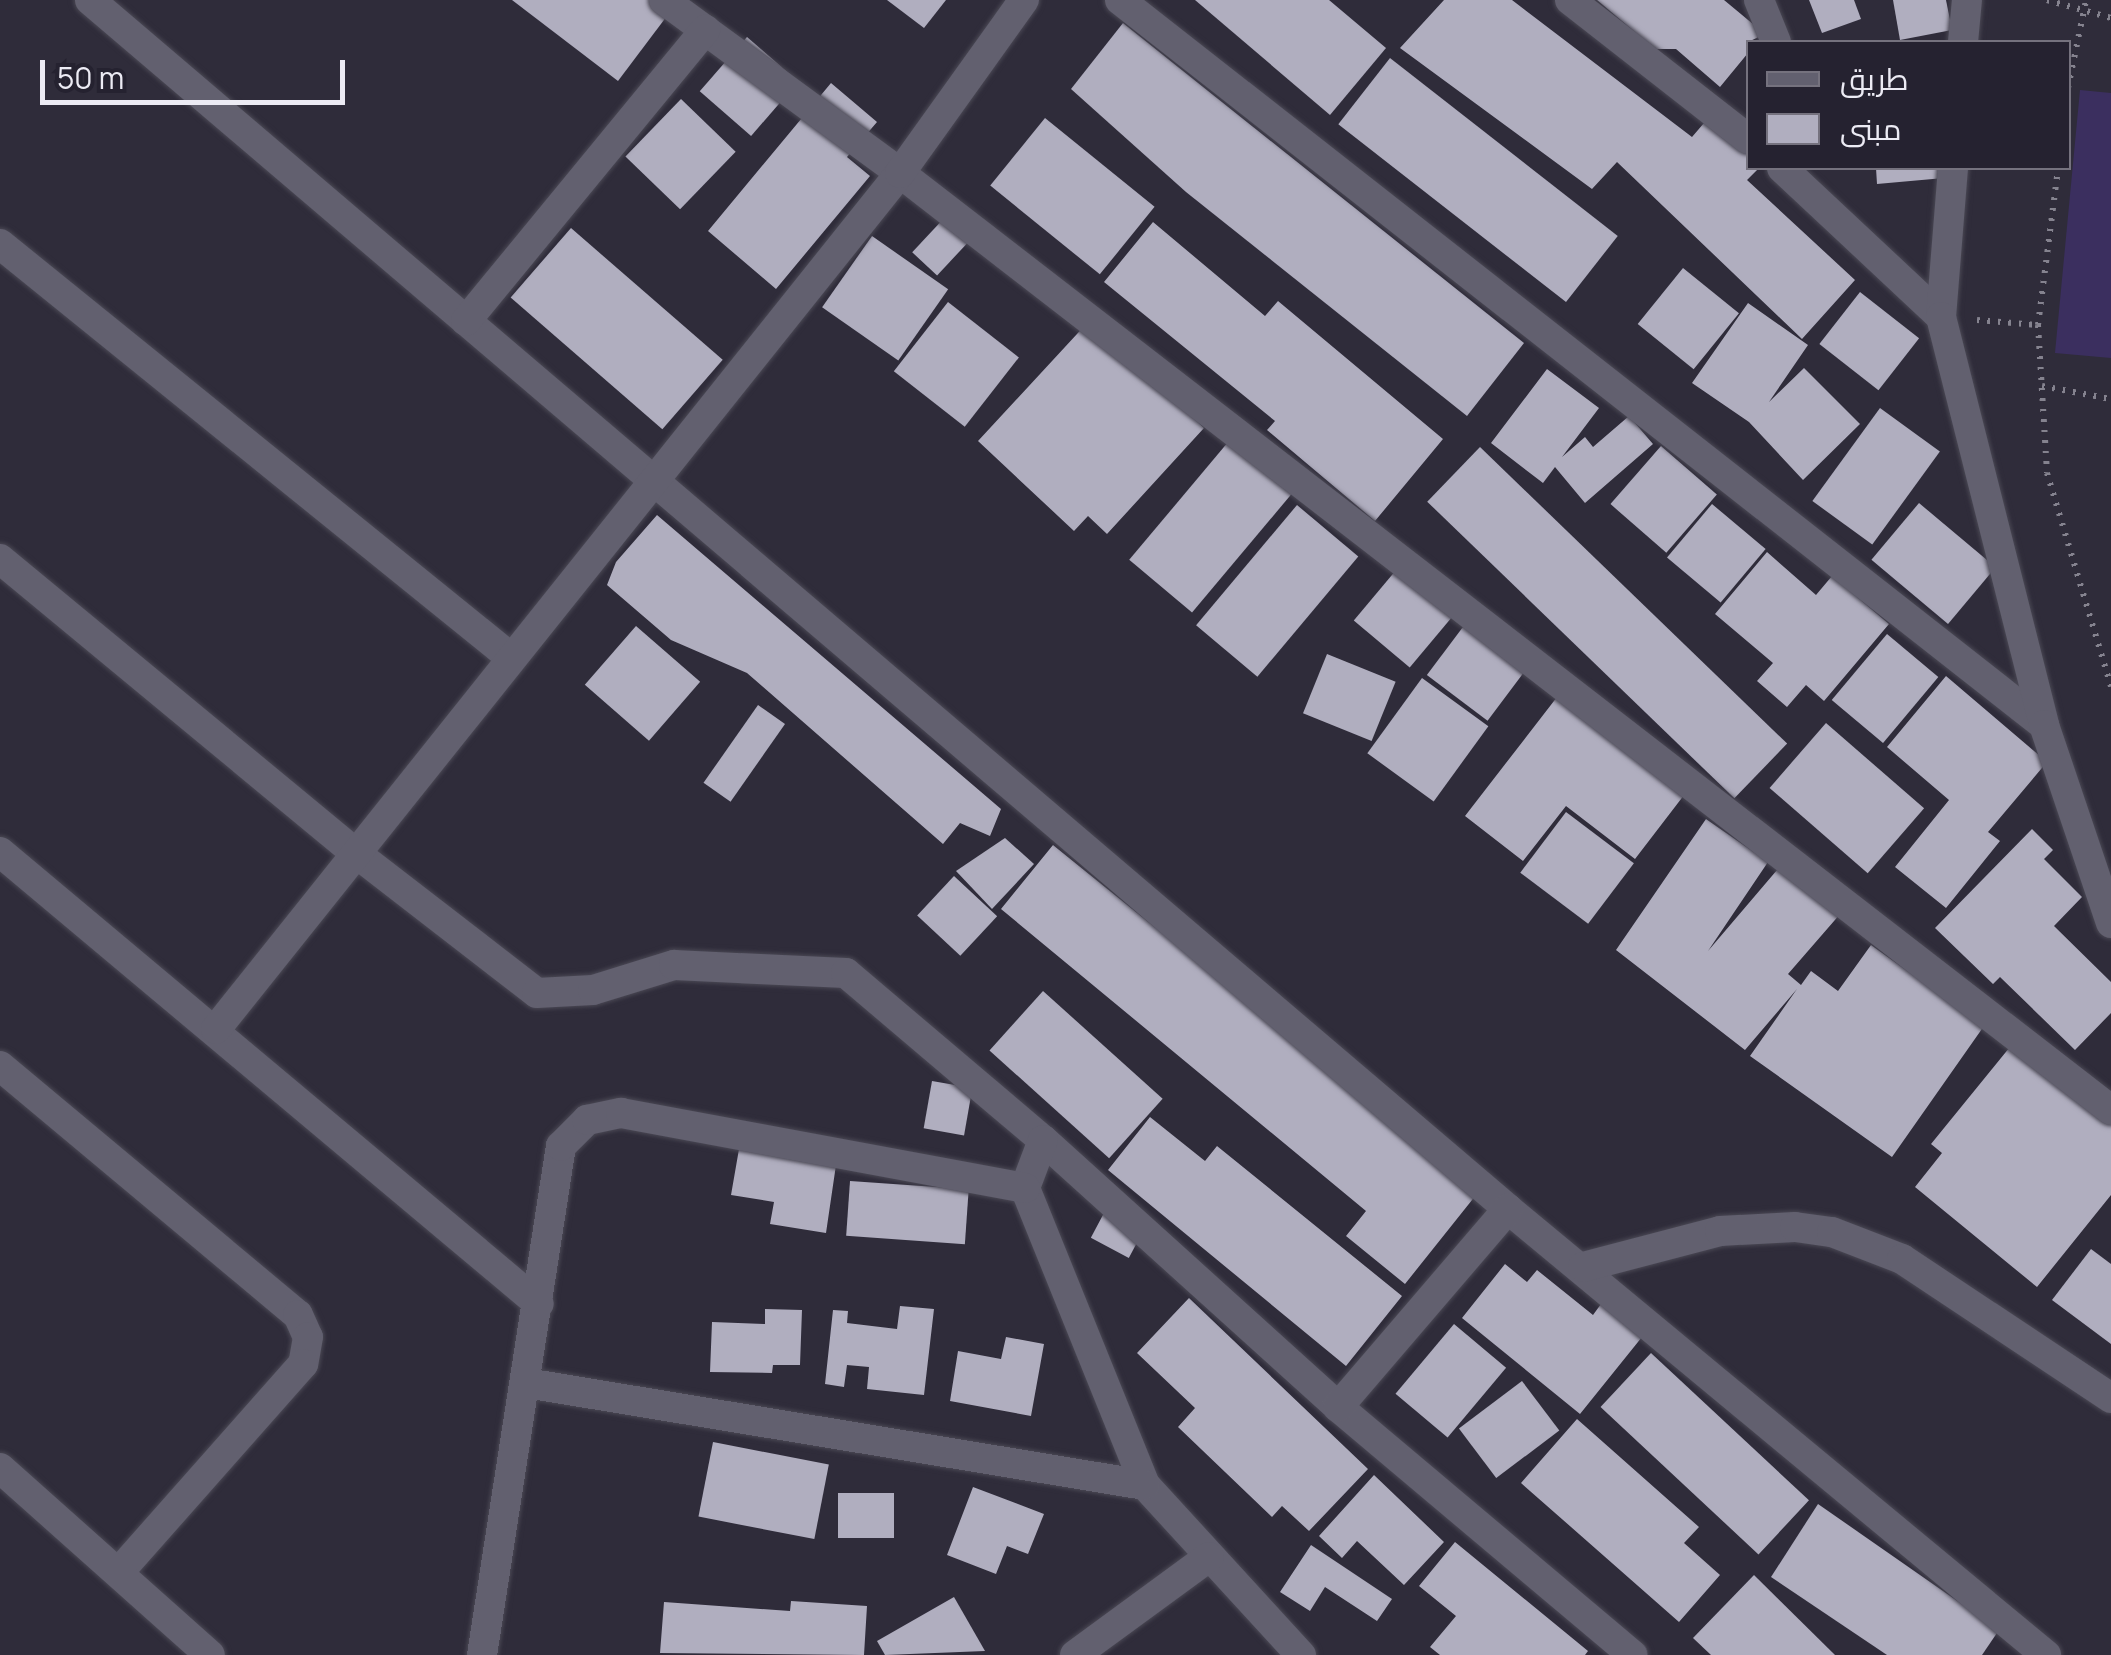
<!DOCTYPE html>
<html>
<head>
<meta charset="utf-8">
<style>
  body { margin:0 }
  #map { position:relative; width:2111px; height:1655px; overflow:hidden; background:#2f2c3a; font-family:Manrope,Cairo,sans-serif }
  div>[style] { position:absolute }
  .green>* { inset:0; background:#3b2f5f }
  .building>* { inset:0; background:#b0aebf; transform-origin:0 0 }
  .path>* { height:6px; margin-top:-3px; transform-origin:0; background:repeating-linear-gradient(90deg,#85838f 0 2.5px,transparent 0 10.5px) }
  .roads { filter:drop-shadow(0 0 2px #4a4854) drop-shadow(0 0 2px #4a4854) }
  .minor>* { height:30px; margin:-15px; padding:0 15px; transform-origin:15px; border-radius:15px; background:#62606f }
  .tertiary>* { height:30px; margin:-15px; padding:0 15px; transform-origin:15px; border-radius:15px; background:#62606f }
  span { translate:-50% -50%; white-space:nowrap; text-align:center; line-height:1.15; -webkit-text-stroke:10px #252230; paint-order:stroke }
  .legend { position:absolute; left:1746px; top:40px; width:325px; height:130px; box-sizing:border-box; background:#252230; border:2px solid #75727e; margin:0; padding:12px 18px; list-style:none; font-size:30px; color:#ecebf4 }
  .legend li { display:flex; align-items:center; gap:20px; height:50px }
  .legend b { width:50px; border:2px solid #75727e }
  .scale { position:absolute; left:40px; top:60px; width:305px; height:45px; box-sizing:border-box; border:5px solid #ecebf4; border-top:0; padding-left:12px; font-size:30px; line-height:35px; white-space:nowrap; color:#ecebf4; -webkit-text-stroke:8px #252230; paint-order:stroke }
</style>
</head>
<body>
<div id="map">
  <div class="green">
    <i style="clip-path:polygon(2080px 90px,2111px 93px,2111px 358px,2055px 353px)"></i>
  </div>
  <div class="building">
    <i style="clip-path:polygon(512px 0,679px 0,618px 81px)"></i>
    <i style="clip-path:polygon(887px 0,946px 0,924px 28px)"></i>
    <i style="clip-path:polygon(1195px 0,1329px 0,1386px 48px,1330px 115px)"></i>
    <i style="clip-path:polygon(1444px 0,1512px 0,1692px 137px,1710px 116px,1748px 151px,1748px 168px,1759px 168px,1747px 180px,1855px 280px,1802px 339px,1617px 162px,1592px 189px,1400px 48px)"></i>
    <i style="clip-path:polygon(1597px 0,1724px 0,1765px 34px,1748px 42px,1748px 53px,1720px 87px,1676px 49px,1655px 49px)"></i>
    <i style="clip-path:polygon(1809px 0,1854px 0,1861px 19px,1822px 33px)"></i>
    <i style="clip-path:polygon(1893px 0,1946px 0,1952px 30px,1900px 40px)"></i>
    <i style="clip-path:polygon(1123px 23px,1524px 343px,1467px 416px,1186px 192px,1071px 89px)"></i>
    <i style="left:747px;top:37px;width:68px;height:72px;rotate:41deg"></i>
    <i style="left:1390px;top:58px;width:289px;height:84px;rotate:38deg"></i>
    <i style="clip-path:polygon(831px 83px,877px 122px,847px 157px,870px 176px,776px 289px,708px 231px)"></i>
    <i style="left:681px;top:99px;width:76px;height:80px;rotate:44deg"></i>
    <i style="left:1045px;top:118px;width:141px;height:87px;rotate:39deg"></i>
    <i style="clip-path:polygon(1876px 168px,1943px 168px,1944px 178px,1877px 184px)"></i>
    <i style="left:947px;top:215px;width:34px;height:51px;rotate:43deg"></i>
    <i style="clip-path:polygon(1153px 222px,1265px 316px,1278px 301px,1443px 439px,1375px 521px,1267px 430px,1275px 421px,1104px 282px)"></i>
    <i style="left:571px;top:228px;width:201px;height:92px;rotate:41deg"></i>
    <i style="left:872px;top:236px;width:93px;height:87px;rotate:35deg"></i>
    <i style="left:1683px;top:268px;width:72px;height:72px;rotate:39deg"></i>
    <i style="left:1860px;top:292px;width:75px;height:66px;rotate:38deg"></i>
    <i style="left:948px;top:302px;width:90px;height:88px;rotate:38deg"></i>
    <i style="clip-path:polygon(1748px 303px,1808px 345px,1769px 402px,1804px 368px,1860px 424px,1803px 480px,1749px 422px,1692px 383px)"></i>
    <i style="clip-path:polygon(1089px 321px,1204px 428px,1107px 534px,1088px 516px,1074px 531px,978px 441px)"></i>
    <i style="clip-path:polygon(1547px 369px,1599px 408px,1562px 457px,1585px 437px,1593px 447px,1629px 416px,1653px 444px,1585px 503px,1555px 467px,1543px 483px,1491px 443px)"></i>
    <i style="left:1880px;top:408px;width:74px;height:115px;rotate:36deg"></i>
    <i style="left:1234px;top:435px;width:82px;height:163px;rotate:40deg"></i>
    <i style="left:1661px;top:446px;width:74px;height:77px;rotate:41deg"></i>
    <i style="left:1480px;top:447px;width:427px;height:76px;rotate:44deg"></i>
    <i style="left:1919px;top:503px;width:100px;height:74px;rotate:40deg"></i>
    <i style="left:1712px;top:504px;width:70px;height:70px;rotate:40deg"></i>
    <i style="left:1297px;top:505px;width:80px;height:157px;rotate:40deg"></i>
    <i style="clip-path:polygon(657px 515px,1001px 809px,990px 836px,960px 823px,943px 844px,747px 673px,671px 640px,607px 585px,616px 562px)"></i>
    <i style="clip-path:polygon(1767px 552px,1816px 595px,1832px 576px,1889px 624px,1824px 701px,1806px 685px,1787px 707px,1757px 681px,1773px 663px,1715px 614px)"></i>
    <i style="left:1402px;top:563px;width:73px;height:75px;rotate:40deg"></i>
    <i style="left:1472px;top:615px;width:76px;height:75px;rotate:37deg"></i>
    <i style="left:636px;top:626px;width:85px;height:78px;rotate:41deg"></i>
    <i style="left:1887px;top:634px;width:67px;height:86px;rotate:40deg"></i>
    <i style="left:1327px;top:654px;width:74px;height:64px;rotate:22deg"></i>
    <i style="clip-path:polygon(1946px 676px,2047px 762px,1988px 832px,2000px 841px,1946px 908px,1895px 867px,1949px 800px,1887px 747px)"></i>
    <i style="left:1422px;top:678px;width:82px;height:93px;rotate:36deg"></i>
    <i style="clip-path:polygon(1564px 688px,1691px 786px,1635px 859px,1566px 806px,1523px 861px,1465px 816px)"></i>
    <i style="left:758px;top:705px;width:33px;height:95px;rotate:35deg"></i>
    <i style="left:1826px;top:723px;width:130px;height:86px;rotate:41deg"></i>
    <i style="left:1566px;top:812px;width:85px;height:76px;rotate:37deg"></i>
    <i style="clip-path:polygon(1706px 819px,1768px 862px,1708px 951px,1783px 863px,1841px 913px,1788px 974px,1801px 985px,1811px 971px,1838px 991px,1871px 945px,1984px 1026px,1892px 1157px,1750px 1056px,1797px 989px,1745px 1050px,1616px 950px)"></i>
    <i style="clip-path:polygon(2032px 829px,2053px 850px,2044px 859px,2082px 897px,2054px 926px,2111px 982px,2111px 1013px,2075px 1050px,2000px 977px,1993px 984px,1935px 928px)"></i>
    <i style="clip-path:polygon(1005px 838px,1034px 864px,992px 909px,956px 871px)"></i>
    <i style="clip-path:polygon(1053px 845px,1480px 1190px,1405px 1284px,1346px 1236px,1366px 1211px,1001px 909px)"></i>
    <i style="left:954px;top:876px;width:59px;height:54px;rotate:43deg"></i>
    <i style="left:1043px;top:991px;width:161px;height:80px;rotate:42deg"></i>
    <i style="clip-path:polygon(2014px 1042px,2111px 1121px,2111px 1195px,2037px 1287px,1915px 1187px,1942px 1153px,1931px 1144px)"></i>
    <i style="left:932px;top:1081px;width:41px;height:48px;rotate:10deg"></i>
    <i style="clip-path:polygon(1150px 1117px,1205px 1161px,1217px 1146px,1402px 1296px,1346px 1366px,1108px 1170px)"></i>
    <i style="clip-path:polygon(739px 1149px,836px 1165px,826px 1233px,770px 1224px,774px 1202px,731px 1195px)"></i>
    <i style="left:850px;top:1181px;width:119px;height:55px;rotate:4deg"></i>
    <i style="left:1104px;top:1213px;width:43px;height:28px;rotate:28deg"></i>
    <i style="clip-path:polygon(2091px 1249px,2111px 1264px,2111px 1344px,2052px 1300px)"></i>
    <i style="clip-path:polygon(1505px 1264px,1527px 1282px,1537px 1270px,1593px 1315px,1601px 1304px,1642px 1337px,1580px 1414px,1462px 1318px)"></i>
    <i style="clip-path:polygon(1189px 1298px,1368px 1469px,1309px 1531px,1282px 1506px,1272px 1517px,1178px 1427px,1195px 1408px,1137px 1353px)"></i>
    <i style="clip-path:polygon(900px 1306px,934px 1309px,924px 1395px,867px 1389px,869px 1367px,847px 1365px,844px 1387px,825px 1384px,833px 1310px,848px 1311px,847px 1323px,897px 1329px)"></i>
    <i style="clip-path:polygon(765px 1309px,802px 1310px,800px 1365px,773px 1365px,772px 1373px,710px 1372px,712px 1322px,765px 1324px)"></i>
    <i style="left:1454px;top:1324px;width:68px;height:91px;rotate:40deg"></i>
    <i style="clip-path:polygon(1006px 1337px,1044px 1344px,1031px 1416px,950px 1401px,958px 1351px,1001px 1359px)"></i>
    <i style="left:1651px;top:1353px;width:216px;height:74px;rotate:43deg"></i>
    <i style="left:1522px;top:1381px;width:62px;height:79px;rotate:53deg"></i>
    <i style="clip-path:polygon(1577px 1419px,1699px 1527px,1684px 1543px,1720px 1575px,1679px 1622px,1521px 1483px)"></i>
    <i style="left:713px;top:1442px;width:118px;height:76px;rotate:11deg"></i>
    <i style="clip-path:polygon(1374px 1475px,1444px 1542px,1404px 1585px,1357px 1541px,1342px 1558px,1319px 1536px)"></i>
    <i style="clip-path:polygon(973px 1487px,1044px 1514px,1028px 1554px,1007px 1546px,996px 1574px,947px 1555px)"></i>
    <i style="left:838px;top:1493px;width:56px;height:45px"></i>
    <i style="clip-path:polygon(1818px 1504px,1999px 1630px,1982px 1655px,1887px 1655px,1771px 1577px)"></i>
    <i style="clip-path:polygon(1455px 1542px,1588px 1651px,1585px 1655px,1440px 1655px,1430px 1647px,1456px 1616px,1419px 1586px)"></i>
    <i style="clip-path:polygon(1311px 1545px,1392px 1599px,1377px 1621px,1325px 1587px,1310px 1611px,1280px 1592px)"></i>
    <i style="clip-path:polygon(1754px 1575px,1835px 1655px,1711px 1655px,1693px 1638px)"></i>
    <i style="clip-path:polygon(954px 1597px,985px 1651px,885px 1655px,877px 1641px)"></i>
    <i style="clip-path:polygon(791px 1601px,867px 1606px,864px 1655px,660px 1653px,664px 1602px,790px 1611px)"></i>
  </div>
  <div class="path">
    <i style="left:2047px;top:0;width:66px;rotate:15.7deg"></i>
    <i style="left:2068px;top:88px;width:90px;rotate:-78.4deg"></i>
    <i style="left:1977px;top:320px;width:61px;rotate:4.7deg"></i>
    <i style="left:2038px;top:325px;width:158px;rotate:-82.7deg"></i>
    <i style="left:2038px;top:325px;width:148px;rotate:86.5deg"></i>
    <i style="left:2047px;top:473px;width:223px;rotate:73.3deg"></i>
    <i style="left:2042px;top:386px;width:70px;rotate:10.7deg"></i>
  </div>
  <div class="roads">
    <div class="minor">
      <i style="left:90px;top:0;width:1863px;rotate:40.45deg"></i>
      <i style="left:1508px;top:1209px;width:699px;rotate:39.66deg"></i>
      <i style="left:664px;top:0;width:293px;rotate:36.2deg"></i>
      <i style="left:900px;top:173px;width:1531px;rotate:37.73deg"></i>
      <i style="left:1120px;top:0;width:1174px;rotate:38.12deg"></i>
      <i style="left:1570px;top:0;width:226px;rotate:38deg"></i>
      <i style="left:1759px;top:0;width:45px;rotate:68deg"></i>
      <i style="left:1782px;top:168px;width:218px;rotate:43.1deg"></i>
      <i style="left:0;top:244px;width:655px;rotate:38.99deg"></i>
      <i style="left:466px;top:321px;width:377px;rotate:-50.6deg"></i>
      <i style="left:0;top:559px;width:463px;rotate:39.6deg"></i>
      <i style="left:357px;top:854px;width:227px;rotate:37.7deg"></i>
      <i style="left:537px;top:993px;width:56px;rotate:-3.1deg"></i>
      <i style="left:593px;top:990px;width:85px;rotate:-17.2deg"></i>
      <i style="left:674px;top:965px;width:172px;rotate:2.7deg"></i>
      <i style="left:846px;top:973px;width:258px;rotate:40.3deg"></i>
      <i style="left:1043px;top:1140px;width:398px;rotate:42.1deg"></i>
      <i style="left:1338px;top:1407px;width:385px;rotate:40.1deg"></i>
      <i style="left:0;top:852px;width:703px;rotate:39.98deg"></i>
      <i style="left:216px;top:1029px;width:1096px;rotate:-51.37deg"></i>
      <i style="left:900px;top:173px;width:213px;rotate:-54.4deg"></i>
      <i style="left:0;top:1066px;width:388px;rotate:39.9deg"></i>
      <i style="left:298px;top:1315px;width:24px;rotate:66deg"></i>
      <i style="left:308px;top:1337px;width:27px;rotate:100deg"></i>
      <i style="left:303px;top:1364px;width:276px;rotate:131.5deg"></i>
      <i style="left:1043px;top:1140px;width:51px;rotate:110.6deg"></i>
      <i style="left:1025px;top:1188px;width:320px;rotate:68deg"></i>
      <i style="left:1145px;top:1485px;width:231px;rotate:47.5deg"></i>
      <i style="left:1583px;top:1267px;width:142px;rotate:-14.7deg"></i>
      <i style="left:1720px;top:1231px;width:75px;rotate:-3.1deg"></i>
      <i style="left:1795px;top:1227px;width:37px;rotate:8deg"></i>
      <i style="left:1832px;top:1232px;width:75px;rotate:21.1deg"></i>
      <i style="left:1902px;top:1259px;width:251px;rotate:33.6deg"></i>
      <i style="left:526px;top:1383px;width:627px;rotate:9.36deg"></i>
      <i style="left:1338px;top:1407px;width:261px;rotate:-49.4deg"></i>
      <i style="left:0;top:1468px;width:281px;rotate:41.7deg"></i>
      <i style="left:482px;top:1655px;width:515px;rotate:-81.18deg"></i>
      <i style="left:561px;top:1146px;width:37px;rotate:-45deg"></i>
      <i style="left:587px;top:1120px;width:35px;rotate:-12deg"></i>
      <i style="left:621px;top:1113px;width:411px;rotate:10.5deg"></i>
      <i style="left:1075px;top:1655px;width:166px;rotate:-36.2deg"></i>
    </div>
    <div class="tertiary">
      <i style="left:1963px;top:42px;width:42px;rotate:-84.6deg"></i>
      <i style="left:1953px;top:168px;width:149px;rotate:94.6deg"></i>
      <i style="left:1941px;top:317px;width:421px;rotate:75.8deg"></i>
      <i style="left:2044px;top:725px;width:209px;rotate:71.3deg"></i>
    </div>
  </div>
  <ul class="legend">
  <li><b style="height:12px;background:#62606f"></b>طريق</li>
  <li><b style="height:28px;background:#b0aebf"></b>مبنى</li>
  </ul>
  <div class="scale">50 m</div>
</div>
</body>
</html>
